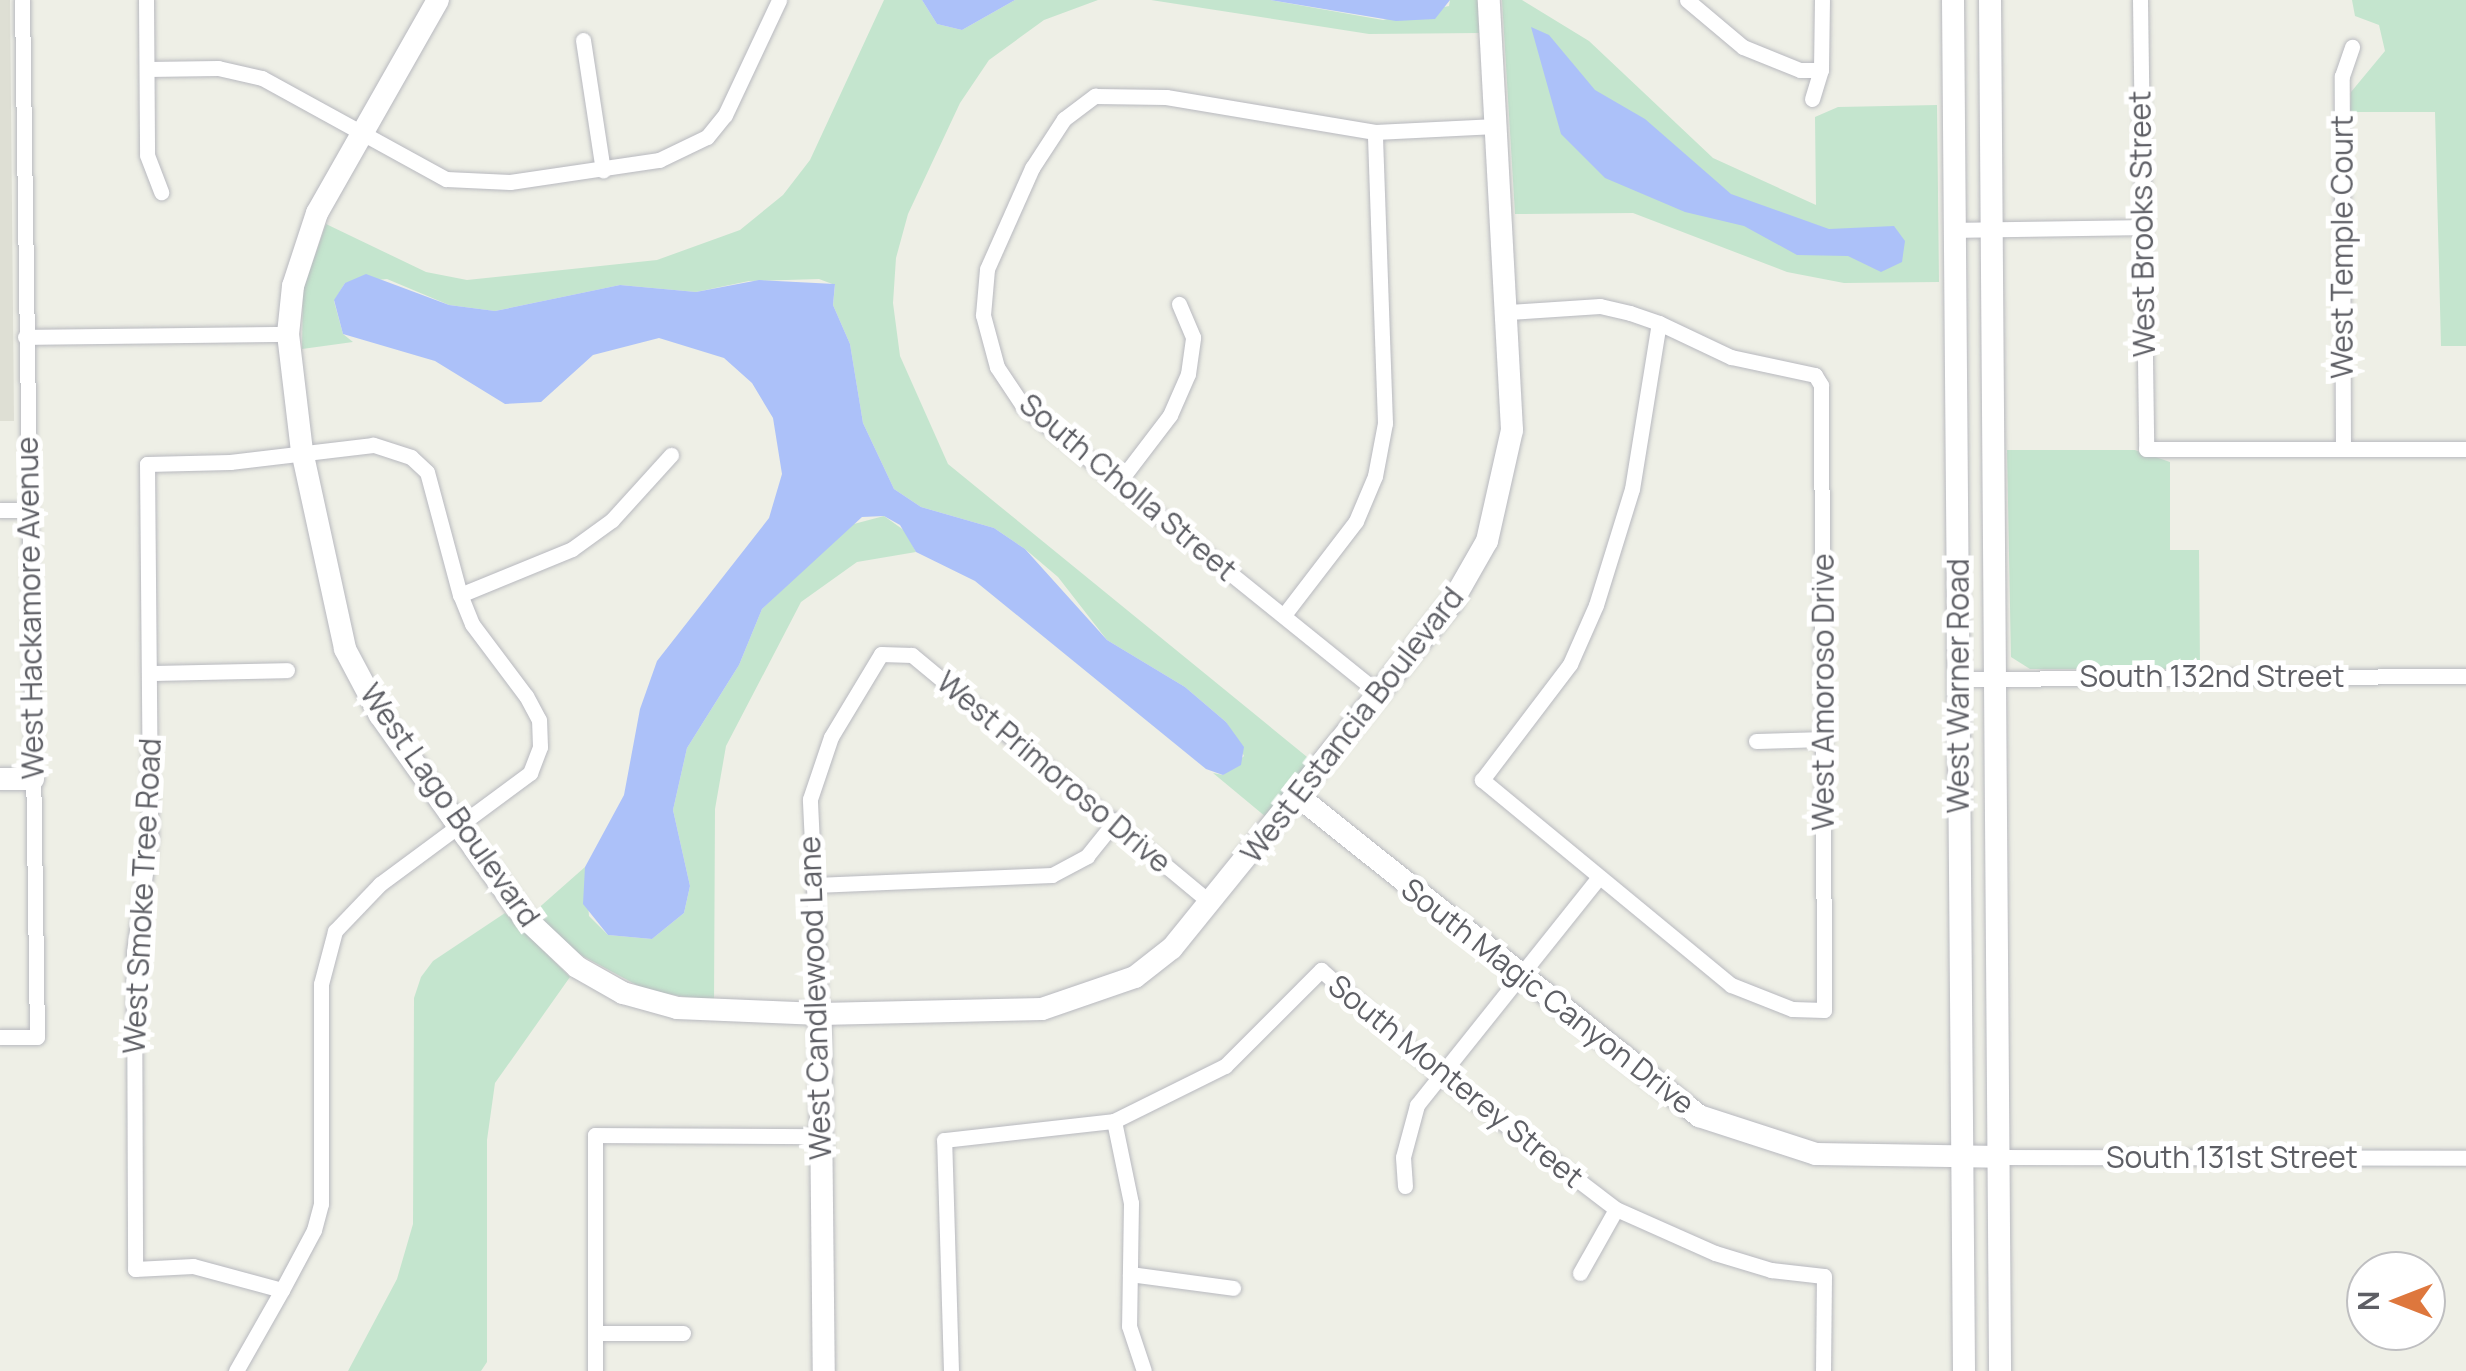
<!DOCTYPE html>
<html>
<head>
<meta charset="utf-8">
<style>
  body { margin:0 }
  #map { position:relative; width:2466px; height:1371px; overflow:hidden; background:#eeefe6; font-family:Manrope,sans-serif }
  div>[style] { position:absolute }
  .education>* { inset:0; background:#dedfd4 }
  .green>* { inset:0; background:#c4e5ce }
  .water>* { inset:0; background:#acc1f9 }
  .roads { filter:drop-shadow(0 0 2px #b8b9bf) drop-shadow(0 0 2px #b8b9bf) }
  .street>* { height:15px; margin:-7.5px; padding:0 7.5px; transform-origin:7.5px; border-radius:7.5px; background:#fff }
  .secondary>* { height:22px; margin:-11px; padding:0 11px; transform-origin:11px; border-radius:11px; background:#fff }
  span { translate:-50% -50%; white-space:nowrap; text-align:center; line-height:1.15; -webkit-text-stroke:10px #fff; paint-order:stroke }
  .street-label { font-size:30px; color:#5e5f65 }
  .north { position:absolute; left:2346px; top:1251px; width:100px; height:100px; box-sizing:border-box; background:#fff; border:2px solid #bfbfc1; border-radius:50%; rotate:270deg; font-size:28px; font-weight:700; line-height:40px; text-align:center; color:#5e5f65 }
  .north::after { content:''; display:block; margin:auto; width:35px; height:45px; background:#de773d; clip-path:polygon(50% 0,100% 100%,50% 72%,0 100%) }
</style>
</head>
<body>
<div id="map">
  <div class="education">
    <i style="clip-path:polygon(0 0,10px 0,14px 421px,0 421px)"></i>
  </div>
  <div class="green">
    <i style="clip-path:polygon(884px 0,922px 0,937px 24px,962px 30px,1015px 0,1098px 0,1044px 20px,989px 60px,960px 103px,908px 214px,896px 258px,893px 303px,900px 356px,948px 464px,1312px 761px,1266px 817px,1213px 773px,1223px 775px,1244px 756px,1226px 722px,1185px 687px,1107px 640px,1058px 577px,1025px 549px,994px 528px,921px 507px,894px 489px,863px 423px,850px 344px,833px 305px,835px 285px,819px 279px,749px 281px,696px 292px,620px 285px,495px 311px,449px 305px,387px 279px,345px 283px,334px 301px,343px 334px,353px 342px,302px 349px,303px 290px,326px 224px,426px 272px,467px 280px,657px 260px,740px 230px,783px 195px,810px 160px)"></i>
    <i style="clip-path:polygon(1151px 0,1270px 0,1383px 20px,1449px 6px,1450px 0,1478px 0,1479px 33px,1369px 34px)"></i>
    <i style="clip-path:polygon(1502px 0,1522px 0,1589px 41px,1713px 158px,1816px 205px,1815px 117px,1838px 107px,1937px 105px,1939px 282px,1844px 283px,1787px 272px,1633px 213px,1515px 214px)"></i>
    <i style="clip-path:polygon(2352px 0,2466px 0,2466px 346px,2441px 346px,2435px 112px,2350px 112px,2351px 92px,2385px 51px,2379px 25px,2355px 16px)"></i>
    <i style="clip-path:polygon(2007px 450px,2135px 450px,2170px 462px,2170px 550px,2199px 550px,2200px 669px,2030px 669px,2011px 657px)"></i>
    <i style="clip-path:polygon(884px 516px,905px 531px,916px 552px,857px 562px,801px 602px,726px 746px,715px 809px,714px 1002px,646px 990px,579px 954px,534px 912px,585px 867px,589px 916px,608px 935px,652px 939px,684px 913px,690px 886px,673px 810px,687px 748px,739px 665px,762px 609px,850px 525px)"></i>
    <i style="clip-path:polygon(505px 913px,570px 977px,495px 1083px,487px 1140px,487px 1362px,481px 1371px,348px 1371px,397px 1279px,413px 1224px,414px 998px,421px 977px,433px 961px)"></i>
  </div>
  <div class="water">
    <i style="clip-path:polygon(922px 0,1015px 0,962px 30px,937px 24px)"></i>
    <i style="clip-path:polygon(1270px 0,1450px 0,1435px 19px,1396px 21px)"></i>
    <i style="clip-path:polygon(1531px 27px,1549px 35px,1595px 90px,1645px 119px,1731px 194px,1829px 229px,1894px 226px,1905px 241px,1902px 262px,1881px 272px,1848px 256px,1797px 255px,1744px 226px,1685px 212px,1605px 178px,1561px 134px)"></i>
    <i style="clip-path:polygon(366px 274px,449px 305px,495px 311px,620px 285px,696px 292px,759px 280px,835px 284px,833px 305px,850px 344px,863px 423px,894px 489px,921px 507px,994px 528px,1025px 549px,1107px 640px,1185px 687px,1226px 722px,1244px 747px,1241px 765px,1223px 775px,1206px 769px,975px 581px,916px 552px,900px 525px,884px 516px,862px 517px,762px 609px,739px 665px,687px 748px,673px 810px,690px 886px,684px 913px,652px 939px,608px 935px,583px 904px,585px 867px,624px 795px,640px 709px,657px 661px,769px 518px,782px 474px,773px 418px,752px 383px,724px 358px,659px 338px,593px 355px,541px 402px,505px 404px,435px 361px,343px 334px,334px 300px,345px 283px)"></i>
  </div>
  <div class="roads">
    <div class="street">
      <i style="left:146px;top:0;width:155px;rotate:89.6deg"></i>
      <i style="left:147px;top:155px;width:40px;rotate:69deg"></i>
      <i style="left:1687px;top:0;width:73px;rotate:40deg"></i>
      <i style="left:1743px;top:47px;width:61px;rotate:22deg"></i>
      <i style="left:1800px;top:70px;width:21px"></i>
      <i style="left:2140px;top:0;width:449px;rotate:89.2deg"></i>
      <i style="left:2146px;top:449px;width:320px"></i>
      <i style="left:583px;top:40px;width:132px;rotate:81.3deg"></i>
      <i style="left:147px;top:69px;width:71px;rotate:-0.8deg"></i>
      <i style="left:218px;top:68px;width:45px;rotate:12.8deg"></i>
      <i style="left:262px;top:78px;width:210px;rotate:28.8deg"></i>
      <i style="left:446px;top:179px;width:64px;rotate:2.7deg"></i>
      <i style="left:510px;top:182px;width:151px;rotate:-8.4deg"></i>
      <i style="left:659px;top:160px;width:53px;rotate:-25.6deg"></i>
      <i style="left:707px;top:137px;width:28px;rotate:-51deg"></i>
      <i style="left:725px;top:115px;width:127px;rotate:-64.8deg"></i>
      <i style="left:1812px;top:99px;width:30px;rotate:-73deg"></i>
      <i style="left:1821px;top:70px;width:70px;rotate:-89.2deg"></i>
      <i style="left:1955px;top:230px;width:187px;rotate:-0.9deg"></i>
      <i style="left:1509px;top:312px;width:91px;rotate:-3.8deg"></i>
      <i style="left:1600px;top:306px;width:31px;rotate:13deg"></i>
      <i style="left:1630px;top:313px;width:31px;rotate:19deg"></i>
      <i style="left:1659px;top:323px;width:80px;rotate:25.3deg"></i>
      <i style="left:1731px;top:357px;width:86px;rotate:12.1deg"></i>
      <i style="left:1815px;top:375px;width:12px;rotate:59deg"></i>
      <i style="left:1821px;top:385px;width:625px;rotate:89.72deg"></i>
      <i style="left:1824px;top:1010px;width:32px;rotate:-178deg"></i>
      <i style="left:1792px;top:1009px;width:66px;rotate:-158.5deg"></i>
      <i style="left:1731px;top:985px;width:323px;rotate:-140.5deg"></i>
      <i style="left:1482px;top:780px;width:146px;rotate:-52.8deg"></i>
      <i style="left:1570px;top:664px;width:64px;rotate:-66.2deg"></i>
      <i style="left:1596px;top:605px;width:121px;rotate:-72.8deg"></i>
      <i style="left:1632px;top:489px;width:168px;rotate:-80.8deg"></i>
      <i style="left:25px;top:337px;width:263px;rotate:-0.7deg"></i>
      <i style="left:2343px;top:449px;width:373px;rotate:-90.2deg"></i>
      <i style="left:2342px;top:76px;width:31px;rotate:-71deg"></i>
      <i style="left:1119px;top:482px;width:84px;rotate:-52.7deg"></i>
      <i style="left:1170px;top:415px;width:45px;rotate:-66.3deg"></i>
      <i style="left:1188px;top:374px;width:37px;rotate:-82deg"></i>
      <i style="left:1193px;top:337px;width:36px;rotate:-113deg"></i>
      <i style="left:0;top:510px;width:27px"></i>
      <i style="left:460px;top:595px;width:121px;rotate:-22.3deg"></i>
      <i style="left:572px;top:549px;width:49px;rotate:-35.9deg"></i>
      <i style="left:612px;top:520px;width:88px;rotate:-47.8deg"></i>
      <i style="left:1284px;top:615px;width:118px;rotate:-52.5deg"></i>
      <i style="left:1356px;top:521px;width:49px;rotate:-67.1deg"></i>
      <i style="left:1375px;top:476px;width:54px;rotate:-79.3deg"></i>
      <i style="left:1385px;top:423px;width:291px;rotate:-92deg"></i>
      <i style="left:149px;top:673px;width:138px;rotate:-1.2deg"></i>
      <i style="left:1958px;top:679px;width:508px;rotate:-0.34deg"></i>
      <i style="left:1381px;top:695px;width:460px;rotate:-141.1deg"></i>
      <i style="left:1023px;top:406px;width:47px;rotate:-123.7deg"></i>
      <i style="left:997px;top:367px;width:54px;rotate:-105.1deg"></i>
      <i style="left:983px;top:315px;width:46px;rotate:-85deg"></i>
      <i style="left:987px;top:269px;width:111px;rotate:-66deg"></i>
      <i style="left:1032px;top:168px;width:59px;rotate:-56.9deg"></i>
      <i style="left:1064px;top:119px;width:39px;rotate:-37deg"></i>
      <i style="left:1095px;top:96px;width:71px;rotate:0.8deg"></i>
      <i style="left:1166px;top:97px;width:212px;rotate:9.5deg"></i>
      <i style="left:1375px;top:132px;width:121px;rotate:-2.8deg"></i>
      <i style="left:1756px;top:741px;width:69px;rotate:-1.7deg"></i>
      <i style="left:815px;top:885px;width:237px;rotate:-2.4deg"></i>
      <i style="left:1052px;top:875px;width:40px;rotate:-28deg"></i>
      <i style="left:1087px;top:856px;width:46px;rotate:-51.1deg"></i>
      <i style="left:820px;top:1014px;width:215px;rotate:-92.7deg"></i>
      <i style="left:810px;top:799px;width:65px;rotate:-71.3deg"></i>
      <i style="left:831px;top:737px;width:97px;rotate:-58.9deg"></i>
      <i style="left:881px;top:654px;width:31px;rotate:2deg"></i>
      <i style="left:912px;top:655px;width:387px;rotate:39.7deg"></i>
      <i style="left:0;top:1037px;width:37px"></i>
      <i style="left:37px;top:1037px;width:1037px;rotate:-90.83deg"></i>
      <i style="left:1114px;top:1121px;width:84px;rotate:78.3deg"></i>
      <i style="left:1131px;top:1203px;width:123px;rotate:90.9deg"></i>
      <i style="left:1129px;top:1326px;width:47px;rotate:71.6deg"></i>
      <i style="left:1999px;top:1157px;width:467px;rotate:0.1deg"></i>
      <i style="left:1405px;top:1186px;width:29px;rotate:-94deg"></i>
      <i style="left:1403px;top:1157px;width:54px;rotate:-74.9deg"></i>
      <i style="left:1417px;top:1105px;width:290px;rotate:-51.4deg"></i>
      <i style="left:1580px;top:1273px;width:73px;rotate:-60.6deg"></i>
      <i style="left:1130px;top:1274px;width:104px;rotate:7.7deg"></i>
      <i style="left:595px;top:1333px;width:88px"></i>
      <i style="left:236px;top:1371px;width:93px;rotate:-60.4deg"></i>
      <i style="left:282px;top:1290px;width:68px;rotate:-61.9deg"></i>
      <i style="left:314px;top:1230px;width:27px;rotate:-75deg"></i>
      <i style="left:321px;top:1204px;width:220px;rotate:-90deg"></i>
      <i style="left:321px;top:984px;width:55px;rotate:-75.2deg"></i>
      <i style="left:335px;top:931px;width:65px;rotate:-46.2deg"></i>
      <i style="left:380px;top:884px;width:187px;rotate:-36.5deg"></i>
      <i style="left:530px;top:773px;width:28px;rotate:-69deg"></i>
      <i style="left:540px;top:747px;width:27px;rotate:-92deg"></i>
      <i style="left:539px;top:720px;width:27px;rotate:-118deg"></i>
      <i style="left:526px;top:696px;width:90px;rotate:-126.9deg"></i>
      <i style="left:472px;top:624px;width:31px;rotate:-112deg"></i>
      <i style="left:460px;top:595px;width:127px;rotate:-105deg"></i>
      <i style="left:427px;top:472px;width:22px;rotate:-137deg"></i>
      <i style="left:411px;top:457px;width:40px;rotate:-162deg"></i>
      <i style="left:373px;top:445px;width:144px;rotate:173.2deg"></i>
      <i style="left:230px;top:462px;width:83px;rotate:178.6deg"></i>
      <i style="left:147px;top:464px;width:374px;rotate:89.5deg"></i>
      <i style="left:150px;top:838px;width:115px;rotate:98deg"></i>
      <i style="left:134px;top:952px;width:317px;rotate:89.8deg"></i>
      <i style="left:135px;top:1269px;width:58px;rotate:-3deg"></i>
      <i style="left:193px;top:1266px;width:92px;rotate:15.1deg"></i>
      <i style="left:595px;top:1371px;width:236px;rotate:-90deg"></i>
      <i style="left:595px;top:1135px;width:225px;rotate:0.3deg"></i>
      <i style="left:951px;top:1371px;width:231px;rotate:-91.7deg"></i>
      <i style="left:944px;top:1140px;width:171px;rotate:-6.4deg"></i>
      <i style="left:1114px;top:1121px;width:124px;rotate:-26.4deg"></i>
      <i style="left:1225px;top:1066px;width:136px;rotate:-45deg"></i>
      <i style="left:1321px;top:970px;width:156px;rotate:41.4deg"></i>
      <i style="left:1438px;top:1073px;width:224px;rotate:37.4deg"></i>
      <i style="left:1616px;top:1209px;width:108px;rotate:24deg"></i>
      <i style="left:1715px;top:1253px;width:59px;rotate:16.9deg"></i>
      <i style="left:1771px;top:1270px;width:53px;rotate:6.5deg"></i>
      <i style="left:1824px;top:1276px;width:95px;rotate:90.6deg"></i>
    </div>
    <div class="secondary">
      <i style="left:438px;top:0;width:245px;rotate:119.6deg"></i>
      <i style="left:317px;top:213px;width:77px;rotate:108.2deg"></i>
      <i style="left:293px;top:286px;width:48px;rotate:95.9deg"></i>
      <i style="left:288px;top:334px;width:118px;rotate:83.2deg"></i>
      <i style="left:302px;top:451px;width:203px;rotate:77.7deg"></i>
      <i style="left:345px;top:649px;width:75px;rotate:62.1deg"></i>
      <i style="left:380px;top:715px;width:247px;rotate:54.6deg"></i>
      <i style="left:523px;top:916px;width:74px;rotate:43.4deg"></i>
      <i style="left:577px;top:967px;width:53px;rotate:29.5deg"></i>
      <i style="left:623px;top:993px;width:56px;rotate:15.5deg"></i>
      <i style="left:677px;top:1008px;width:143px;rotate:2.4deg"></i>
      <i style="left:820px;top:1014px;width:222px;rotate:-1.3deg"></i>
      <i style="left:1042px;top:1009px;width:98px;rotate:-19deg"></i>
      <i style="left:1135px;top:977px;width:47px;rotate:-38.1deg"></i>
      <i style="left:1172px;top:948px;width:443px;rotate:-51deg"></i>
      <i style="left:1451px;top:604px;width:73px;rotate:-60.3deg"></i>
      <i style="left:1487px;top:541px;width:114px;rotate:-77.3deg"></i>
      <i style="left:1512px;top:430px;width:431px;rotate:-93.1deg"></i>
      <i style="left:1953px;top:0;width:1371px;rotate:89.54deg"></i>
      <i style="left:1990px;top:0;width:1371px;rotate:89.58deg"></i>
      <i style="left:0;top:779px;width:33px"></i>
      <i style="left:1299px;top:797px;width:512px;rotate:38.57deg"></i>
      <i style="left:1699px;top:1116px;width:123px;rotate:18deg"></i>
      <i style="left:1816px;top:1154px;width:183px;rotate:0.9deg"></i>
      <i style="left:820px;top:1014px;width:357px;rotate:89.4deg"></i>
    </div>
  </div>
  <div class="street-label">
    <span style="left:2142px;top:224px;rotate:-91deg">West Brooks Street</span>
    <span style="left:2342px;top:247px;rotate:-90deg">West Temple Court</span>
    <span style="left:1128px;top:487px;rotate:40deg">South Cholla Street</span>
    <span style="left:30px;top:608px;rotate:-91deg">West Hackamore Avenue</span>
    <span style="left:2212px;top:676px">South 132nd Street</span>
    <span style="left:1958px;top:686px;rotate:-90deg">West Warner Road</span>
    <span style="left:1823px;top:692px;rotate:-90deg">West Amoroso Drive</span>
    <span style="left:1352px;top:725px;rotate:-52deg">West Estancia Boulevard</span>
    <span style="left:1054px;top:772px;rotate:40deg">West Primoroso Drive</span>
    <span style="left:450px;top:805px;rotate:55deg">West Lago Boulevard</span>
    <span style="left:142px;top:896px;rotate:-87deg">West Smoke Tree Road</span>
    <span style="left:1548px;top:996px;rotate:38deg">South Magic Canyon Drive</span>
    <span style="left:815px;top:998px;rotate:-92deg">West Candlewood Lane</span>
    <span style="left:1456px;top:1081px;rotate:39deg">South Monterey Street</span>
    <span style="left:2232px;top:1157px">South 131st Street</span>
  </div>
  <div class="north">N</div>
</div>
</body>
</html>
